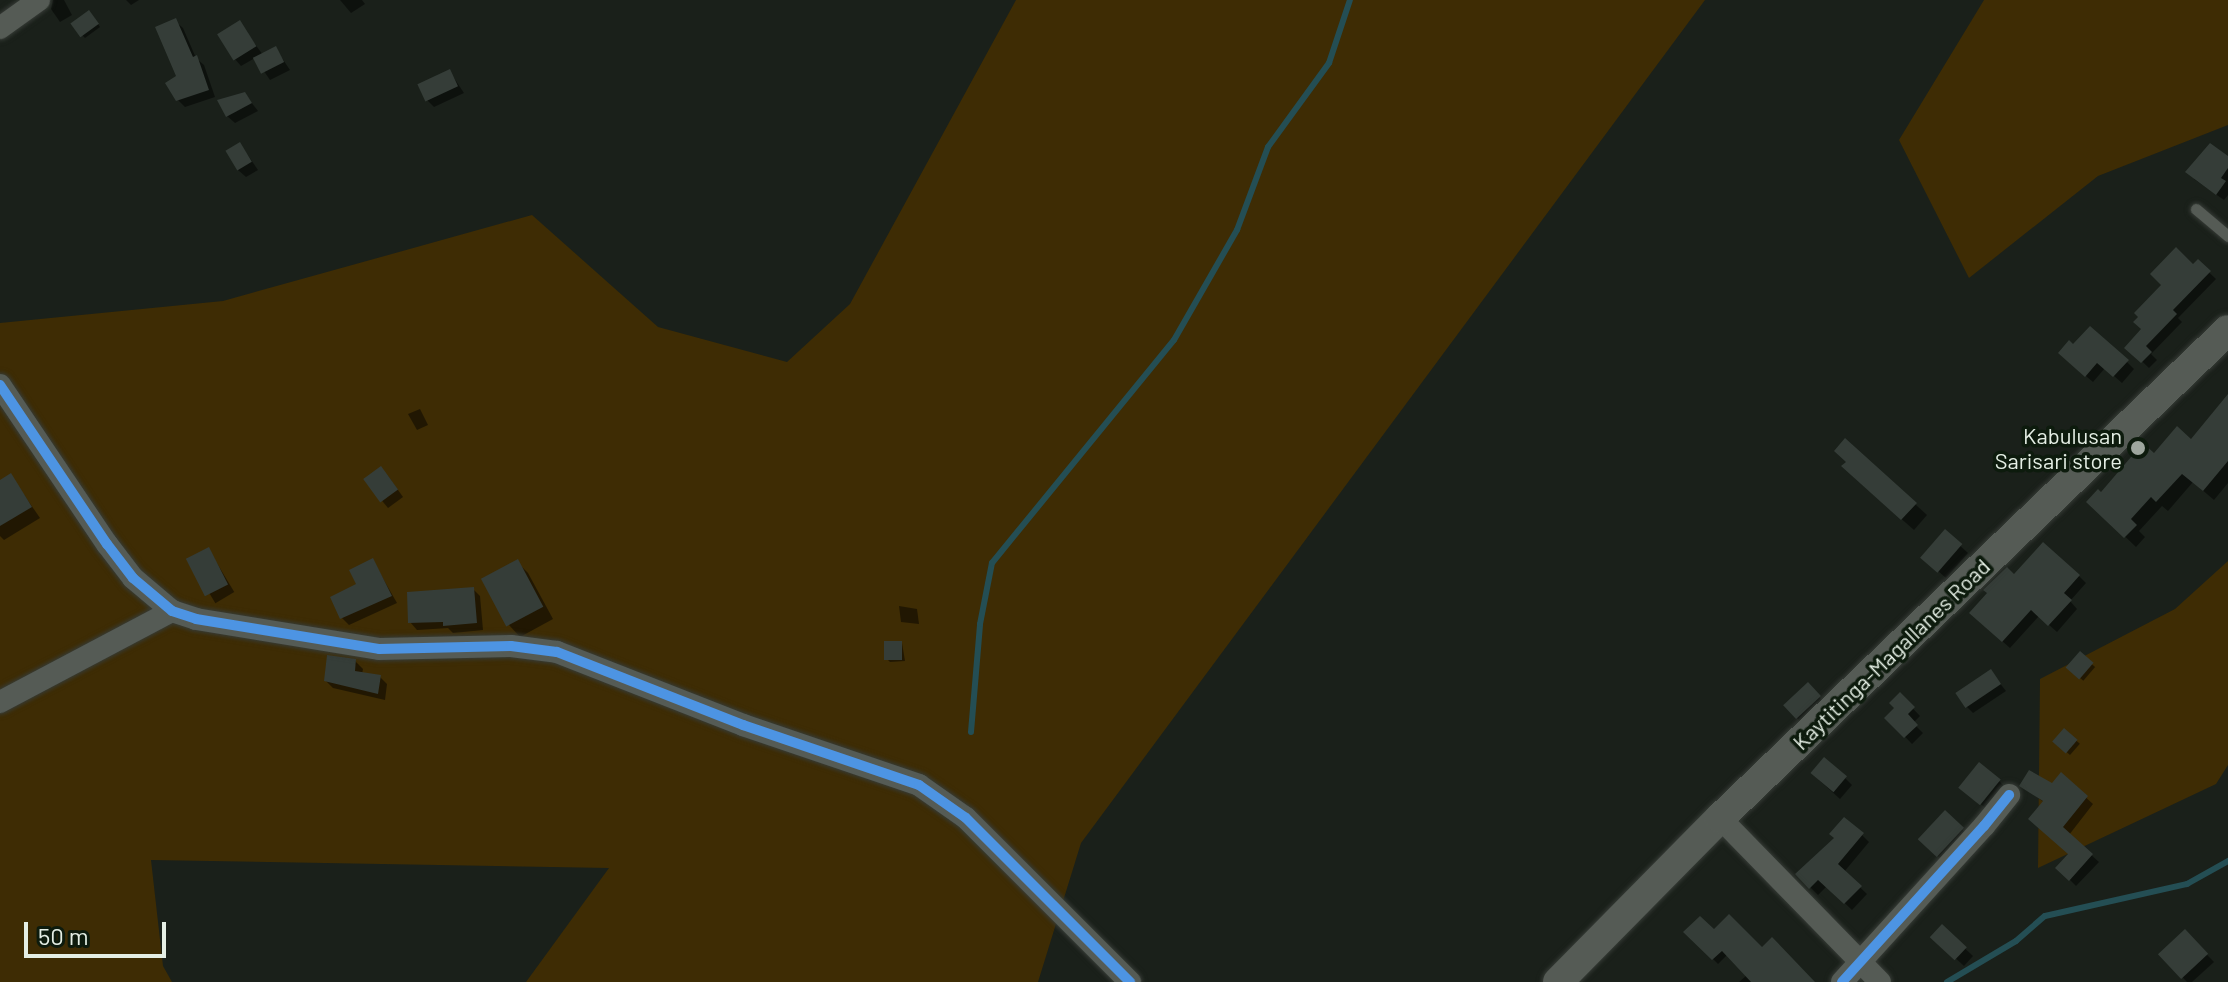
<!DOCTYPE html>
<html>
<head>
<meta charset="utf-8">
<style>
  body { margin:0 }
  #map { position:relative; width:2228px; height:982px; overflow:hidden; background:#1a201a; font-family:Barlow,sans-serif }
  div>[style] { position:absolute }
  .green>* { inset:0; background:#3e2c04 }
  .shadow>* { inset:0; background:#0007; transform-origin:0 0 }
  .stream>* { height:6px; margin:-3px; padding:0 3px; transform-origin:3px; border-radius:3px; background:#244e54 }
  .building>* { inset:0; background:#353d38; transform-origin:0 0 }
  .roads { filter:drop-shadow(0 0 2px #363b36) drop-shadow(0 0 2px #363b36) }
  .lane>* { height:11px; margin:-5.5px; padding:0 5.5px; transform-origin:5.5px; border-radius:5.5px; background:#555b55 }
  .street>* { height:22px; margin:-11px; padding:0 11px; transform-origin:11px; border-radius:11px; background:#555b55 }
  .secondary>* { height:30px; margin:-15px; padding:0 15px; transform-origin:15px; border-radius:15px; background:#555b55 }
  .cycleway>* { height:10px; margin:-5px; padding:0 5px; transform-origin:5px; border-radius:5px; background:#4d94e3 }
  .dots>* { width:22px; height:22px; translate:-50% -50%; box-sizing:border-box; border:4px solid #0d1b0d; border-radius:50% }
  span { translate:-50% -50%; white-space:nowrap; text-align:center; line-height:1.15; -webkit-text-stroke:7px #0d1b0d; paint-order:stroke }
  .poi-label { font-size:22px; color:#e5efe5 }
  .right { translate:-100% -50%; text-align:right }
  .street-label { font-size:22px; color:#e5efe5 }
  .scale { position:absolute; left:24px; top:922px; width:142px; height:36px; box-sizing:border-box; border:4px solid #e5efe5; border-top:0; padding-left:10px; font-size:24px; line-height:28px; white-space:nowrap; color:#e5efe5; -webkit-text-stroke:6px #0d1b0d; paint-order:stroke }
</style>
</head>
<body>
<div id="map">
  <div class="green">
    <i style="clip-path:polygon(1016px 0,1705px 0,1081px 843px,1038px 982px,526px 982px,609px 868px,151px 860px,163px 966px,172px 982px,0 982px,0 323px,223px 301px,532px 215px,658px 327px,787px 362px,850px 304px)"></i>
    <i style="clip-path:polygon(1984px 0,2228px 0,2228px 125px,2098px 176px,1969px 278px,1899px 140px)"></i>
    <i style="clip-path:polygon(2228px 561px,2228px 765px,2216px 784px,2038px 868px,2040px 679px,2175px 609px)"></i>
  </div>
  <div class="shadow">
    <i style="clip-path:polygon(53px 0,64px 0,72px 15px,60px 22px,51px 9px)"></i>
    <i style="clip-path:polygon(126px 0,139px 0,131px 5px)"></i>
    <i style="clip-path:polygon(340px 0,362px 0,365px 4px,351px 13px)"></i>
    <i style="clip-path:polygon(92px 15px,100px 27px,85px 38px,82px 35px)"></i>
    <i style="clip-path:polygon(175px 21px,183px 28px,196px 58px,204px 65px,215px 97px,185px 107px,178px 100px)"></i>
    <i style="clip-path:polygon(239px 22px,263px 55px,276px 49px,290px 70px,270px 80px,255px 58px,241px 66px,234px 58px)"></i>
    <i style="clip-path:polygon(450px 72px,464px 93px,434px 107px,426px 99px)"></i>
    <i style="clip-path:polygon(245px 94px,258px 111px,235px 123px,227px 116px)"></i>
    <i style="clip-path:polygon(240px 144px,258px 170px,246px 177px,238px 170px)"></i>
    <i style="clip-path:polygon(2228px 159px,2228px 195px,2224px 200px,2194px 179px)"></i>
    <i style="clip-path:polygon(2198px 262px,2216px 279px,2178px 318px,2182px 322px,2151px 354px,2157px 360px,2149px 368px,2127px 347px,2144px 329px,2164px 285px)"></i>
    <i style="clip-path:polygon(2067px 360px,2127px 362px,2134px 369px,2122px 383px,2105px 368px,2093px 382px)"></i>
    <i style="clip-path:polygon(2228px 398px,2228px 483px,2214px 500px,2193px 482px,2168px 511px,2162px 506px,2139px 531px,2145px 537px,2136px 547px,2089px 502px,2191px 441px)"></i>
    <i style="clip-path:polygon(420px 409px,428px 425px,417px 430px,408px 414px)"></i>
    <i style="clip-path:polygon(1846px 441px,1927px 515px,1914px 530px,1855px 478px)"></i>
    <i style="clip-path:polygon(11px 476px,40px 518px,4px 540px,0 536px,0 482px)"></i>
    <i style="clip-path:polygon(388px 476px,403px 497px,388px 508px,365px 480px)"></i>
    <i style="clip-path:polygon(1945px 532px,1968px 553px,1946px 578px,1930px 564px)"></i>
    <i style="left:209px;top:550px;width:49px;height:22px;rotate:59deg"></i>
    <i style="clip-path:polygon(373px 561px,397px 603px,349px 625px,342px 618px)"></i>
    <i style="clip-path:polygon(517px 562px,528px 573px,553px 619px,520px 637px,509px 625px)"></i>
    <i style="clip-path:polygon(2079px 576px,2086px 583px,2070px 601px,2077px 609px,2057px 632px,2039px 616px,2010px 648px,1978px 620px,2014px 577px)"></i>
    <i style="clip-path:polygon(473px 589px,480px 596px,483px 630px,453px 633px,448px 628px,417px 630px,410px 622px)"></i>
    <i style="clip-path:polygon(899px 606px,917px 609px,919px 624px,901px 622px)"></i>
    <i style="clip-path:polygon(902px 643px,905px 661px,890px 662px,887px 659px)"></i>
    <i style="left:2080px;top:654px;width:20px;height:18px;rotate:41deg"></i>
    <i style="clip-path:polygon(355px 661px,363px 669px,362px 674px,380px 677px,387px 684px,385px 700px,333px 688px,326px 681px)"></i>
    <i style="clip-path:polygon(1991px 672px,2006px 691px,1973px 713px,1966px 706px)"></i>
    <i style="clip-path:polygon(1815px 692px,1826px 705px,1804px 726px,1785px 704px)"></i>
    <i style="clip-path:polygon(1900px 695px,1920px 716px,1913px 723px,1923px 733px,1912px 744px,1887px 718px,1897px 708px)"></i>
    <i style="left:2064px;top:730px;width:21px;height:15px;rotate:41deg"></i>
    <i style="clip-path:polygon(2061px 775px,2093px 804px,2069px 835px,2099px 862px,2076px 886px,2058px 868px,2070px 855px,2045px 803px,2022px 786px,2052px 786px)"></i>
    <i style="clip-path:polygon(1845px 778px,1852px 785px,1840px 799px,1819px 780px)"></i>
    <i style="clip-path:polygon(1999px 781px,2006px 788px,1988px 810px,1968px 794px)"></i>
    <i style="left:1945px;top:813px;width:33px;height:36px;rotate:44deg"></i>
    <i style="clip-path:polygon(1862px 835px,1869px 842px,1844px 872px,1867px 894px,1852px 910px,1827px 886px,1818px 895px,1798px 875px,1836px 838px)"></i>
    <i style="clip-path:polygon(1942px 927px,1973px 956px,1964px 966px,1940px 944px)"></i>
    <i style="clip-path:polygon(1686px 932px,1714px 932px,1762px 949px,1813px 982px,1739px 982px,1747px 975px,1728px 954px,1718px 964px)"></i>
    <i style="clip-path:polygon(2185px 932px,2214px 962px,2192px 982px,2187px 982px,2161px 954px)"></i>
  </div>
  <div class="stream">
    <i style="left:971px;top:732px;width:108px;rotate:-85.2deg"></i>
    <i style="left:980px;top:624px;width:62px;rotate:-78.9deg"></i>
    <i style="left:992px;top:563px;width:288px;rotate:-50.8deg"></i>
    <i style="left:1174px;top:340px;width:127px;rotate:-60.2deg"></i>
    <i style="left:1237px;top:230px;width:89px;rotate:-69.5deg"></i>
    <i style="left:1268px;top:147px;width:104px;rotate:-54deg"></i>
    <i style="left:1329px;top:63px;width:66px;rotate:-71.6deg"></i>
    <i style="left:1947px;top:982px;width:80px;rotate:-30.7deg"></i>
    <i style="left:2016px;top:941px;width:38px;rotate:-41deg"></i>
    <i style="left:2045px;top:916px;width:146px;rotate:-12.7deg"></i>
    <i style="left:2187px;top:884px;width:47px;rotate:-29.3deg"></i>
  </div>
  <div class="building">
    <i style="left:89px;top:10px;width:17px;height:23px;rotate:54deg"></i>
    <i style="clip-path:polygon(176px 18px,193px 57px,197px 55px,209px 90px,176px 101px,165px 83px,176px 76px,155px 27px)"></i>
    <i style="left:240px;top:20px;width:31px;height:27px;rotate:58deg"></i>
    <i style="left:276px;top:46px;width:18px;height:26px;rotate:63deg"></i>
    <i style="left:450px;top:69px;width:19px;height:36px;rotate:65deg"></i>
    <i style="clip-path:polygon(245px 92px,252px 103px,226px 117px,217px 100px)"></i>
    <i style="left:240px;top:142px;width:23px;height:17px;rotate:59deg"></i>
    <i style="clip-path:polygon(2210px 143px,2228px 156px,2228px 168px,2221px 178px,2226px 181px,2216px 195px,2185px 172px)"></i>
    <i style="clip-path:polygon(2176px 247px,2193px 264px,2198px 259px,2211px 271px,2173px 310px,2177px 314px,2146px 346px,2152px 352px,2141px 363px,2124px 348px,2141px 329px,2133px 322px,2138px 317px,2134px 313px,2161px 285px,2150px 274px)"></i>
    <i style="clip-path:polygon(2090px 326px,2129px 360px,2113px 377px,2097px 363px,2085px 377px,2058px 353px,2069px 340px,2073px 344px)"></i>
    <i style="clip-path:polygon(2228px 394px,2228px 461px,2203px 491px,2182px 474px,2156px 502px,2151px 497px,2131px 519px,2137px 525px,2124px 538px,2086px 502px,2098px 489px,2101px 492px,2143px 443px,2154px 453px,2177px 426px,2191px 439px)"></i>
    <i style="clip-path:polygon(1845px 438px,1917px 503px,1901px 520px,1841px 466px,1846px 462px,1834px 451px)"></i>
    <i style="left:381px;top:466px;width:29px;height:22px;rotate:54deg"></i>
    <i style="clip-path:polygon(11px 473px,32px 507px,0 526px,0 480px)"></i>
    <i style="left:1945px;top:529px;width:23px;height:38px;rotate:41deg"></i>
    <i style="clip-path:polygon(2043px 542px,2080px 575px,2064px 593px,2072px 600px,2048px 626px,2031px 610px,2002px 642px,1969px 613px,1987px 593px,1983px 590px,2007px 567px,2014px 574px)"></i>
    <i style="left:209px;top:547px;width:42px;height:26px;rotate:63deg"></i>
    <i style="clip-path:polygon(373px 558px,392px 596px,340px 619px,330px 597px,356px 584px,349px 570px)"></i>
    <i style="left:518px;top:559px;width:54px;height:42px;rotate:62deg"></i>
    <i style="clip-path:polygon(474px 587px,477px 623px,443px 626px,443px 622px,408px 623px,407px 592px)"></i>
    <i style="left:884px;top:641px;width:18px;height:19px"></i>
    <i style="left:2080px;top:651px;width:18px;height:22px;rotate:41deg"></i>
    <i style="clip-path:polygon(327px 655px,356px 659px,355px 671px,381px 675px,378px 694px,324px 681px)"></i>
    <i style="left:1991px;top:669px;width:18px;height:43px;rotate:56deg"></i>
    <i style="left:1808px;top:682px;width:19px;height:34px;rotate:47deg"></i>
    <i style="clip-path:polygon(1900px 692px,1915px 707px,1908px 714px,1918px 725px,1904px 738px,1884px 718px,1894px 708px,1889px 703px)"></i>
    <i style="left:2064px;top:728px;width:18px;height:18px;rotate:41deg"></i>
    <i style="left:1824px;top:757px;width:30px;height:21px;rotate:40deg"></i>
    <i style="left:1979px;top:762px;width:28px;height:33px;rotate:39deg"></i>
    <i style="clip-path:polygon(2029px 770px,2052px 783px,2061px 772px,2088px 796px,2063px 827px,2093px 854px,2069px 881px,2055px 868px,2068px 854px,2028px 819px,2043px 801px,2019px 786px)"></i>
    <i style="left:1945px;top:810px;width:26px;height:40px;rotate:43deg"></i>
    <i style="clip-path:polygon(1844px 817px,1864px 833px,1838px 864px,1862px 886px,1844px 904px,1818px 880px,1809px 889px,1795px 874px,1834px 838px,1829px 834px)"></i>
    <i style="clip-path:polygon(1729px 914px,1762px 947px,1772px 937px,1815px 982px,1751px 982px,1722px 951px,1712px 960px,1683px 932px,1700px 916px,1714px 929px)"></i>
    <i style="left:1942px;top:924px;width:34px;height:18px;rotate:43deg"></i>
    <i style="left:2185px;top:929px;width:34px;height:37px;rotate:47deg"></i>
  </div>
  <div class="roads">
    <div class="lane">
      <i style="left:2196px;top:209px;width:42px;rotate:40.2deg"></i>
    </div>
    <div class="street">
      <i style="left:0;top:28px;width:48px;rotate:-35.7deg"></i>
      <i style="left:0;top:385px;width:192px;rotate:56.1deg"></i>
      <i style="left:107px;top:544px;width:43px;rotate:52.6deg"></i>
      <i style="left:133px;top:578px;width:51px;rotate:40.2deg"></i>
      <i style="left:172px;top:611px;width:25px;rotate:18deg"></i>
      <i style="left:196px;top:619px;width:185px;rotate:9.3deg"></i>
      <i style="left:379px;top:649px;width:132px;rotate:-1.3deg"></i>
      <i style="left:511px;top:646px;width:46px;rotate:7.4deg"></i>
      <i style="left:557px;top:652px;width:200px;rotate:21.4deg"></i>
      <i style="left:743px;top:725px;width:186px;rotate:18.8deg"></i>
      <i style="left:919px;top:785px;width:57px;rotate:35.1deg"></i>
      <i style="left:966px;top:818px;width:232px;rotate:45deg"></i>
      <i style="left:0;top:702px;width:195px;rotate:-27.9deg"></i>
      <i style="left:1720px;top:818px;width:229px;rotate:45.7deg"></i>
      <i style="left:1842px;top:982px;width:211px;rotate:-47.7deg"></i>
      <i style="left:1984px;top:826px;width:40px;rotate:-51deg"></i>
    </div>
    <div class="secondary">
      <i style="left:1558px;top:982px;width:231px;rotate:-45.4deg"></i>
      <i style="left:1720px;top:818px;width:704px;rotate:-43.85deg"></i>
    </div>
  </div>
  <div class="cycleway">
    <i style="left:0;top:385px;width:192px;rotate:56.1deg"></i>
    <i style="left:107px;top:544px;width:43px;rotate:52.6deg"></i>
    <i style="left:133px;top:578px;width:51px;rotate:40.2deg"></i>
    <i style="left:172px;top:611px;width:25px;rotate:18deg"></i>
    <i style="left:196px;top:619px;width:185px;rotate:9.3deg"></i>
    <i style="left:379px;top:649px;width:132px;rotate:-1.3deg"></i>
    <i style="left:511px;top:646px;width:46px;rotate:7.4deg"></i>
    <i style="left:557px;top:652px;width:200px;rotate:21.4deg"></i>
    <i style="left:743px;top:725px;width:186px;rotate:18.8deg"></i>
    <i style="left:919px;top:785px;width:57px;rotate:35.1deg"></i>
    <i style="left:966px;top:818px;width:232px;rotate:45deg"></i>
    <i style="left:1842px;top:982px;width:211px;rotate:-47.7deg"></i>
    <i style="left:1984px;top:826px;width:40px;rotate:-51deg"></i>
  </div>
  <div class="dots">
    <i style="left:2138px;top:448px;background:#9ea79e"></i>
  </div>
  <div class="poi-label">
    <span class="right" style="left:2122px;top:448px">Kabulusan<br>Sarisari store</span>
  </div>
  <div class="street-label">
    <span style="left:1891px;top:654px;rotate:-44deg">Kaytitinga-Magallanes Road</span>
  </div>
  <div class="scale">50 m</div>
</div>
</body>
</html>
